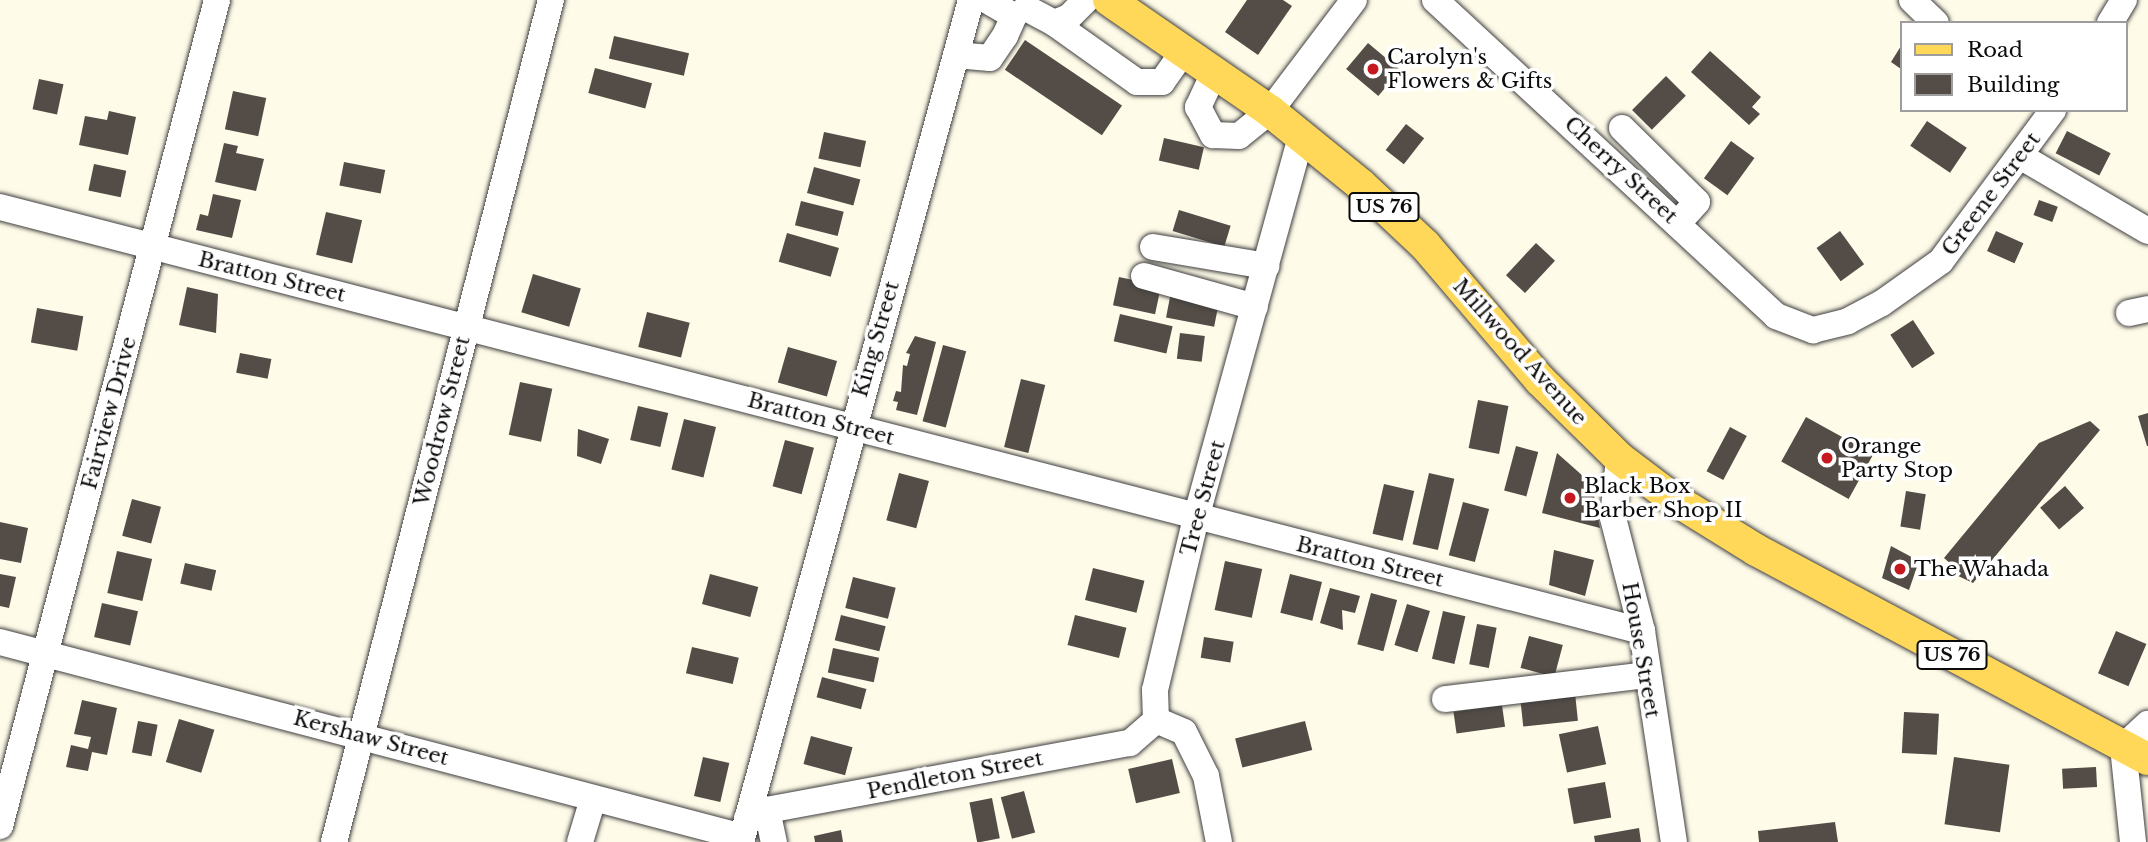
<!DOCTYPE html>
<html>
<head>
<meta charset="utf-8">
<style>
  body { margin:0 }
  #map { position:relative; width:2148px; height:842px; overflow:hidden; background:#fffbe9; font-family:"Libre Baskerville",serif }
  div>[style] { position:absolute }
  .building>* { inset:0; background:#544c46; transform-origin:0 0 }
  .roads { filter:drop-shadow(0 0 2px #3e3e3e) drop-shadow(0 0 2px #3e3e3e) }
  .minor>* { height:26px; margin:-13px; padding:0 13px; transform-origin:13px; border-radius:13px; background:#fff }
  .major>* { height:32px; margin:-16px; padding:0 16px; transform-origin:16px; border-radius:16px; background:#ffd759 }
  .dots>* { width:19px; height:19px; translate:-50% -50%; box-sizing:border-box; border:4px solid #fff; border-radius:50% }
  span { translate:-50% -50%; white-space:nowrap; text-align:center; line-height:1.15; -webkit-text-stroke:7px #fff; paint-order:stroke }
  .shield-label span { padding:2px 5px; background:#fff; border:2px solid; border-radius:5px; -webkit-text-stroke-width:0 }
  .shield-label { font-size:19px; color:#0b0b0b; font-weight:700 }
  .poi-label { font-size:21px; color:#0b0b0b }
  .left { translate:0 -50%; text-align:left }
  .street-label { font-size:21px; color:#0b0b0b }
  .legend { position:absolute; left:1900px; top:21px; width:228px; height:91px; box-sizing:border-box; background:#fff; border:2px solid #9d9d9d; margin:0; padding:9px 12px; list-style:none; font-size:21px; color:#0b0b0b }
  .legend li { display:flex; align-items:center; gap:14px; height:35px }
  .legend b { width:35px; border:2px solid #9d9d9d }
</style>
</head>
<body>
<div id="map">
  <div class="building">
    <i style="clip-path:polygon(1247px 0,1283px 0,1292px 6px,1258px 55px,1225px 32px)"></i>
    <i style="left:614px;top:36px;width:77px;height:23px;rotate:13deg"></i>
    <i style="left:1025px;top:40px;width:117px;height:36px;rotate:34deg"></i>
    <i style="left:1368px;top:43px;width:42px;height:34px;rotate:40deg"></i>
    <i style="clip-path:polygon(1901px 46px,1901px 69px,1891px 62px)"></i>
    <i style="clip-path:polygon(1710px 51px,1761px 97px,1752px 107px,1760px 114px,1749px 125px,1691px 72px)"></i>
    <i style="left:595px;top:68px;width:59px;height:26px;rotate:15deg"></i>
    <i style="left:1666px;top:76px;width:28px;height:48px;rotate:45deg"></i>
    <i style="left:39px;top:79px;width:25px;height:31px;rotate:12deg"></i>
    <i style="left:233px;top:91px;width:34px;height:39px;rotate:12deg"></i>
    <i style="clip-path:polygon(109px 111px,136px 117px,128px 155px,79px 145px,85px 116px,107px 120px)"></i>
    <i style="left:1927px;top:121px;width:48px;height:30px;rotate:34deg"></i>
    <i style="left:1406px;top:124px;width:23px;height:33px;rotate:38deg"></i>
    <i style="left:2067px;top:131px;width:49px;height:25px;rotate:27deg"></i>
    <i style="left:824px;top:132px;width:43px;height:27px;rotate:12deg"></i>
    <i style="left:1164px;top:138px;width:41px;height:23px;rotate:13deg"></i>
    <i style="left:1731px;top:141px;width:29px;height:46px;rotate:36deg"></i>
    <i style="clip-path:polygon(224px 143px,238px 146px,236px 153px,264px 159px,256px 191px,215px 182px)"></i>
    <i style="left:344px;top:162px;width:42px;height:24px;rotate:11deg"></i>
    <i style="left:94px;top:164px;width:33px;height:27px;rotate:12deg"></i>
    <i style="left:814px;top:167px;width:48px;height:27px;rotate:15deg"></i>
    <i style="clip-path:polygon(213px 194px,241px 200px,232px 238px,196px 230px,200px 214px,208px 216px)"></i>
    <i style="left:2039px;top:200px;width:20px;height:16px;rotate:20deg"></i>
    <i style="left:801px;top:201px;width:44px;height:25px;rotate:14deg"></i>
    <i style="left:1179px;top:210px;width:54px;height:22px;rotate:17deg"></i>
    <i style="left:326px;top:212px;width:37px;height:44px;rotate:13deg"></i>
    <i style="left:1840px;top:231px;width:41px;height:29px;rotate:54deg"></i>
    <i style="left:1996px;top:231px;width:30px;height:22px;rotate:24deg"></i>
    <i style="left:787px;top:233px;width:54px;height:30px;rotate:16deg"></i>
    <i style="left:1536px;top:243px;width:26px;height:44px;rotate:43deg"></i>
    <i style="left:533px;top:274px;width:50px;height:40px;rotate:17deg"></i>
    <i style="left:1119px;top:277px;width:43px;height:29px;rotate:12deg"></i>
    <i style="clip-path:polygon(187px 287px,218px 294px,216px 333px,179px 325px)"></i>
    <i style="left:1171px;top:292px;width:49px;height:26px;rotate:11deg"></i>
    <i style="left:37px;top:308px;width:47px;height:35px;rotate:10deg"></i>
    <i style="left:647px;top:312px;width:44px;height:36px;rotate:14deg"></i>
    <i style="left:1120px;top:314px;width:54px;height:28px;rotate:13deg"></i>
    <i style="left:1913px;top:320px;width:40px;height:27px;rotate:57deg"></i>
    <i style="left:1180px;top:333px;width:25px;height:26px;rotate:7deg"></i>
    <i style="clip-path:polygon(915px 336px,936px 342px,917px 415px,896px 410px,898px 402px,893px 401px,896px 391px,901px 392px,903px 365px,907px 366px,910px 354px,906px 353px)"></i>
    <i style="left:943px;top:345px;width:24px;height:79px;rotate:15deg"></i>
    <i style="left:788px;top:347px;width:51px;height:37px;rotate:16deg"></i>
    <i style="left:240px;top:353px;width:32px;height:20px;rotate:11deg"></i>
    <i style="left:1021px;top:379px;width:25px;height:70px;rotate:14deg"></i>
    <i style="left:520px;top:382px;width:33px;height:54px;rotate:12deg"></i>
    <i style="left:1478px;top:400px;width:31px;height:49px;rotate:11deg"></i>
    <i style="left:638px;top:406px;width:31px;height:35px;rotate:13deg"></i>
    <i style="clip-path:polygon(2148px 413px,2148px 446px,2147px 446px,2138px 416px)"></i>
    <i style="left:1806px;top:417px;width:77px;height:51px;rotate:29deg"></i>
    <i style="left:684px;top:419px;width:33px;height:52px;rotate:14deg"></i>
    <i style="clip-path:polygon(2090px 421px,2100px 430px,1973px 583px,1956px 575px,1959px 571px,1944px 558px,2039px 443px)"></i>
    <i style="left:1730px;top:427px;width:19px;height:50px;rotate:28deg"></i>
    <i style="clip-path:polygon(578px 429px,609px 439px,601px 464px,577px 456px)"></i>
    <i style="left:785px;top:440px;width:30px;height:48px;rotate:15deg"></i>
    <i style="left:1516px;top:446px;width:23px;height:46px;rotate:15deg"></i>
    <i style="clip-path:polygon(1557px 453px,1592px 484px,1600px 528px,1542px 513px)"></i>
    <i style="left:899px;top:473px;width:31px;height:49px;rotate:15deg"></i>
    <i style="left:1429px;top:473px;width:26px;height:73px;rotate:13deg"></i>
    <i style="left:1384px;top:484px;width:31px;height:51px;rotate:13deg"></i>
    <i style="left:2065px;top:486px;width:29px;height:33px;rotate:49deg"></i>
    <i style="left:1906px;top:491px;width:20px;height:36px;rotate:9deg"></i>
    <i style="left:132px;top:499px;width:30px;height:38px;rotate:15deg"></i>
    <i style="left:1463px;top:502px;width:27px;height:55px;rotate:15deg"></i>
    <i style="clip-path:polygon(0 522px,28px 528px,21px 563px,0 559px)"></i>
    <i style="clip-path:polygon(1891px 546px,1919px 561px,1909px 590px,1882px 578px)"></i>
    <i style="clip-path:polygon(1554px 550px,1594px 560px,1585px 596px,1549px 585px)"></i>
    <i style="left:117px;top:551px;width:36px;height:43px;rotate:13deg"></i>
    <i style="left:1225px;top:561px;width:38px;height:50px;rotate:12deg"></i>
    <i style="left:185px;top:563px;width:32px;height:21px;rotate:13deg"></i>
    <i style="left:1093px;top:568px;width:53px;height:33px;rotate:14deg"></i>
    <i style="clip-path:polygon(0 574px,16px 577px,9px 608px,0 606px)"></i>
    <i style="left:710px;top:574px;width:50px;height:31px;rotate:15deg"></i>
    <i style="left:1290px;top:574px;width:33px;height:40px;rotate:14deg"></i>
    <i style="left:853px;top:577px;width:44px;height:32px;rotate:14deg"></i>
    <i style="clip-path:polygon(1330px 588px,1360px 596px,1355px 613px,1342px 610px,1343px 630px,1320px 623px)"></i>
    <i style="left:1371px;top:593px;width:27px;height:53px;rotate:15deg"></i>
    <i style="left:102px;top:603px;width:37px;height:35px;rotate:13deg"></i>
    <i style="left:1407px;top:604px;width:24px;height:43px;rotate:17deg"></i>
    <i style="left:1443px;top:611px;width:23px;height:49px;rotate:13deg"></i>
    <i style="left:841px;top:615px;width:46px;height:26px;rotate:14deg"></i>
    <i style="left:1075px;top:615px;width:53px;height:31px;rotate:14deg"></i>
    <i style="left:1477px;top:624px;width:20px;height:41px;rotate:11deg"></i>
    <i style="left:2116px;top:631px;width:33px;height:46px;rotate:23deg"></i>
    <i style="left:1529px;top:636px;width:35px;height:33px;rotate:15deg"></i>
    <i style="left:1204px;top:637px;width:30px;height:21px;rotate:9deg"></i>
    <i style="left:692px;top:647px;width:48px;height:27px;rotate:13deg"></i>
    <i style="left:833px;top:648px;width:47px;height:25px;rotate:12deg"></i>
    <i style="left:822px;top:677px;width:46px;height:21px;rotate:15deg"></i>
    <i style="left:1575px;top:693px;width:28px;height:55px;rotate:84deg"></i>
    <i style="clip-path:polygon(82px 700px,117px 708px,107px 755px,92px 752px,88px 771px,66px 767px,71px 745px,88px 749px,91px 737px,74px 734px)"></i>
    <i style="left:1502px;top:705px;width:22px;height:49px;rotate:82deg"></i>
    <i style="left:1904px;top:712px;width:35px;height:41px;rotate:3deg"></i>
    <i style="left:179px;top:719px;width:37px;height:45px;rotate:17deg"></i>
    <i style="left:138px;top:721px;width:20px;height:32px;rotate:11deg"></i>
    <i style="left:1305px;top:721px;width:30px;height:72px;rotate:76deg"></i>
    <i style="left:1598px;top:726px;width:39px;height:40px;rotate:78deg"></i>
    <i style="left:811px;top:736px;width:43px;height:29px;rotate:15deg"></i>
    <i style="left:703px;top:757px;width:27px;height:40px;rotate:13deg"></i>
    <i style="left:1954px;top:757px;width:56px;height:68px;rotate:8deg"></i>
    <i style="left:1172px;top:759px;width:35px;height:45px;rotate:77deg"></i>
    <i style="left:2096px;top:767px;width:20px;height:34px;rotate:87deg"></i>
    <i style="left:1605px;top:782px;width:36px;height:38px;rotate:80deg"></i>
    <i style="left:1024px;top:791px;width:43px;height:24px;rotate:75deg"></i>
    <i style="left:992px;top:798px;width:41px;height:23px;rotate:79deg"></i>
    <i style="clip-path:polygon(1835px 822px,1838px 842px,1759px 842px,1758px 831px)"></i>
    <i style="clip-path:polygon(1639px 828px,1641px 842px,1595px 842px,1594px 836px)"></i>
    <i style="clip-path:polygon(841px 830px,843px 842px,815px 842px,814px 836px)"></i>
  </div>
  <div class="roads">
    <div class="minor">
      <i style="left:1435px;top:0;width:465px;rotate:42.8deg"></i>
      <i style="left:1776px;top:316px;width:40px;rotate:21deg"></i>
      <i style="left:1813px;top:330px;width:36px;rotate:-14deg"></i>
      <i style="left:1848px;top:321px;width:38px;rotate:-28deg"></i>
      <i style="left:1882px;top:303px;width:72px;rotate:-35.4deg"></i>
      <i style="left:1941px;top:261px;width:188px;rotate:-53.4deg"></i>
      <i style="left:1912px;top:0;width:33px;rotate:44deg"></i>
      <i style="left:1026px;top:8px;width:32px;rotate:28deg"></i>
      <i style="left:1054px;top:23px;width:16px;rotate:-22deg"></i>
      <i style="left:1069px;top:17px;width:24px;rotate:-45deg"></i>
      <i style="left:1054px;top:23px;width:102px;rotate:35.4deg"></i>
      <i style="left:1137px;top:82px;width:25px"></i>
      <i style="left:1162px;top:82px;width:37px;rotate:-55deg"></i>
      <i style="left:2110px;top:23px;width:27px;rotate:-59deg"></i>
      <i style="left:956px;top:55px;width:34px;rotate:5deg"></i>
      <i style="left:990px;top:58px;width:27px;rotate:-56deg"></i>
      <i style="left:1005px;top:36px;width:22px;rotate:-66deg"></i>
      <i style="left:1014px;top:16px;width:32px;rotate:-150deg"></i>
      <i style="left:1214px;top:73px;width:38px;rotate:115deg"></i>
      <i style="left:1198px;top:107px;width:32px;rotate:62deg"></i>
      <i style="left:1213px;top:135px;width:26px;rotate:2deg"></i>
      <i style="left:1239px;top:136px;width:40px;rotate:-39deg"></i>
      <i style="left:1270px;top:111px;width:139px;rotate:-52.9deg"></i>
      <i style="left:1622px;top:128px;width:105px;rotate:44.6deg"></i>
      <i style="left:1697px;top:202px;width:28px;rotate:132deg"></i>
      <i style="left:2020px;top:156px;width:148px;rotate:30.4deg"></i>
      <i style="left:0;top:207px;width:1696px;rotate:14.48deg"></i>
      <i style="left:1153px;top:247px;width:115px;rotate:9.5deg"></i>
      <i style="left:1144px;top:276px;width:115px;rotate:15.6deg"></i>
      <i style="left:2129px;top:313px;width:19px;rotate:-12deg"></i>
      <i style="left:1619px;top:458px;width:60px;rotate:95.7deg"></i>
      <i style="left:1613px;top:518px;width:117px;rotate:75.6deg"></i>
      <i style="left:1642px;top:631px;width:213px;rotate:81.4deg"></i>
      <i style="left:0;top:642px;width:767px;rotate:14.72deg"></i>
      <i style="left:1445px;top:699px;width:202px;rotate:-6.8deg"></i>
      <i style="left:1156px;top:720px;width:30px;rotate:-92deg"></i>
      <i style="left:1155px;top:690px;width:177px;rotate:-76.6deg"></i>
      <i style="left:1196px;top:518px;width:396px;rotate:-74.6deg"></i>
      <i style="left:1156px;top:720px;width:30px;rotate:23deg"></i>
      <i style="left:1184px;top:732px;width:49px;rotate:63.4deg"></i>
      <i style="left:1206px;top:776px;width:67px;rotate:78.9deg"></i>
      <i style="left:2123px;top:747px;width:96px;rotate:84deg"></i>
      <i style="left:2123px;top:747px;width:34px;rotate:-43deg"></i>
      <i style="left:767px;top:810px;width:33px;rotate:78deg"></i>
      <i style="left:747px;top:818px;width:22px;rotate:-22deg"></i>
      <i style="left:767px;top:810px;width:369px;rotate:-10.5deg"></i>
      <i style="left:1130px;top:743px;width:35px;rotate:-41deg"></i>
      <i style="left:0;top:826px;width:854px;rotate:-75.28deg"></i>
      <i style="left:334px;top:842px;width:870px;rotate:-75.55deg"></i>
      <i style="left:580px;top:842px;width:45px;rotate:-73.2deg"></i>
      <i style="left:741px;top:842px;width:873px;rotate:-74.72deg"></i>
    </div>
    <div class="major">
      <i style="left:1109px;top:0;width:196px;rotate:34.6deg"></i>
      <i style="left:1270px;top:111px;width:117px;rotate:39.1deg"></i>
      <i style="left:1361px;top:185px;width:88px;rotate:43.2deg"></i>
      <i style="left:1425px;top:245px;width:177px;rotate:49.6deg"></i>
      <i style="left:1540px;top:380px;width:111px;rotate:44.6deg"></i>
      <i style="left:1619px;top:458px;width:63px;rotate:37.2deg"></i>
      <i style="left:1669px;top:496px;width:102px;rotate:31.8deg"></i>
      <i style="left:1756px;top:550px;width:444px;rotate:28.1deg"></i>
    </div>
  </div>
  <div class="dots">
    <i style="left:1373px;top:69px;background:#c6181f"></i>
    <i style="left:1827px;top:458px;background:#c6181f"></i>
    <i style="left:1570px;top:498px;background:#c6181f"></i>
    <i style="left:1900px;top:569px;background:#c6181f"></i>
  </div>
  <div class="shield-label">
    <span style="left:1384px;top:207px">US 76</span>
    <span style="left:1952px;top:655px">US 76</span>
  </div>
  <div class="poi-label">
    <span class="left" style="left:1387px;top:69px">Carolyn's<br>Flowers &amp; Gifts</span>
    <span class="left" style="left:1841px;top:458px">Orange<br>Party Stop</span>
    <span class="left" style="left:1584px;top:498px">Black Box<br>Barber Shop II</span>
    <span class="left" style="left:1914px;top:569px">The Wahada</span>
  </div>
  <div class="street-label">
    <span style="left:1621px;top:170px;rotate:43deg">Cherry Street</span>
    <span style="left:1991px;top:194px;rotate:-53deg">Greene Street</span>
    <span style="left:272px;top:277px;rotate:14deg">Bratton Street</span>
    <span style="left:876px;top:339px;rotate:-74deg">King Street</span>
    <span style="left:1520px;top:352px;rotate:48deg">Millwood Avenue</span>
    <span style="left:109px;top:413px;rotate:-75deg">Fairview Drive</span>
    <span style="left:821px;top:419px;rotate:15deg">Bratton Street</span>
    <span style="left:442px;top:421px;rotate:-76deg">Woodrow Street</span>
    <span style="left:1203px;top:498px;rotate:-75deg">Tree Street</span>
    <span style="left:1370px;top:562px;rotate:14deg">Bratton Street</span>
    <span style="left:1641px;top:650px;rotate:80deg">House Street</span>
    <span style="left:371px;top:738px;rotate:15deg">Kershaw Street</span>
    <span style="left:955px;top:775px;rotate:-11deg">Pendleton Street</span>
  </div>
  <ul class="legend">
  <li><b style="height:9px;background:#ffd759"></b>Road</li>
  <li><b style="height:19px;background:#544c46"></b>Building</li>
  </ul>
</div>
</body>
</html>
